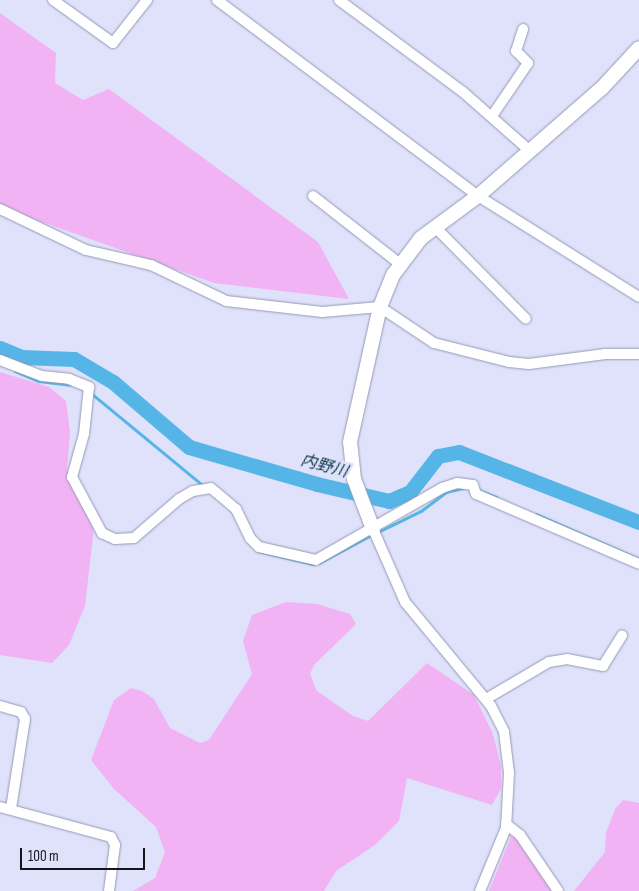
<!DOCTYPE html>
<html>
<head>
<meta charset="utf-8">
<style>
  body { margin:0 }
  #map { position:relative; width:639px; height:891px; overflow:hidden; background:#dfe2fa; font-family:"Sofia Sans Condensed","Noto Sans JP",sans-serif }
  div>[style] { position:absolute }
  .green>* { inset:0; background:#f1b3f3 }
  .stream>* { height:2.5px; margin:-1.25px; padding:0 1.25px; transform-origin:1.25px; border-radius:1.25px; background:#55b5e6 }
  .river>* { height:15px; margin:-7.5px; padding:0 7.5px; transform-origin:7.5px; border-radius:7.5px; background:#55b5e6 }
  .roads { filter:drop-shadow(0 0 1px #9599b5) drop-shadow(0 0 1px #9599b5) }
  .street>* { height:10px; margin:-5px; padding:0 5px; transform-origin:5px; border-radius:5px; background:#fff }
  .secondary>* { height:14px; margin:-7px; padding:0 7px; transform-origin:7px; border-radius:7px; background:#fff }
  span { translate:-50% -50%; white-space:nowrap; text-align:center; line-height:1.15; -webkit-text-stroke:5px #dfe2fa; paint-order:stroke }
  .water-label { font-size:16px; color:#0b364a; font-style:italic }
  .scale { position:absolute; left:20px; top:848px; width:125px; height:22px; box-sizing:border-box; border:2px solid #14151f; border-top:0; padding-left:6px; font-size:15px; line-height:18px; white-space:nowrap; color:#14151f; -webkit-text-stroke:4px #dfe2fa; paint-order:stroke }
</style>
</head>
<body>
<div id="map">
  <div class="green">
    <i style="clip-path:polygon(0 13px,56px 53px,55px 83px,83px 100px,109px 89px,318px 242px,349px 299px,214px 283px,0 207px)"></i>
    <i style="clip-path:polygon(0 372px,49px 387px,66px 401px,70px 432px,67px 470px,71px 486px,94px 527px,85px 606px,69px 645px,52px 663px,0 655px)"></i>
    <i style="clip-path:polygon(286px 602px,317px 604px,350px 614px,356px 624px,314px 665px,310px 674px,317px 691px,353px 716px,368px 721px,427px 663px,474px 695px,493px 734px,501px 766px,501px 789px,492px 805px,407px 778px,399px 821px,375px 845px,336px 871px,324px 891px,133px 891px,155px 878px,165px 852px,156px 827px,114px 789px,91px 760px,114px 700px,131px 688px,142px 691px,154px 699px,170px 728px,200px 743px,209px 740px,252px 674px,243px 641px,252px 615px)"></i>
    <i style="clip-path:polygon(623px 800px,639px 803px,639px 891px,574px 891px,605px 852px,606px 833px,615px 809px)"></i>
    <i style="clip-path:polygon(511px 837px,516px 838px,560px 891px,489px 891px)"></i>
  </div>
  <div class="stream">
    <i style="left:15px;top:371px;width:26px;rotate:23deg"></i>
    <i style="left:39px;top:381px;width:31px;rotate:7deg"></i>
    <i style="left:91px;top:393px;width:148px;rotate:39.5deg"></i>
    <i style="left:476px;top:489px;width:22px;rotate:21deg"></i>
    <i style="left:536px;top:514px;width:112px;rotate:23.6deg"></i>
    <i style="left:378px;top:532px;width:48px;rotate:-26deg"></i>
    <i style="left:421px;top:511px;width:31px;rotate:-37deg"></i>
    <i style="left:446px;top:492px;width:18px;rotate:-13deg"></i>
    <i style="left:258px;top:551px;width:57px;rotate:13.3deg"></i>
    <i style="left:319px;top:563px;width:61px;rotate:-28.2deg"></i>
  </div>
  <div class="river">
    <i style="left:0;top:348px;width:23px;rotate:23deg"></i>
    <i style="left:21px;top:357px;width:53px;rotate:2.2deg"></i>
    <i style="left:74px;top:359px;width:45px;rotate:30.5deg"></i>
    <i style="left:113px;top:382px;width:100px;rotate:40.5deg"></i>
    <i style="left:189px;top:447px;width:133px;rotate:16.1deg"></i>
    <i style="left:317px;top:484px;width:74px;rotate:13.3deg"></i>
    <i style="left:389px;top:501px;width:23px;rotate:-23deg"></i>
    <i style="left:410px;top:492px;width:46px;rotate:-52.1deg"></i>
    <i style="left:438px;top:456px;width:21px;rotate:-11deg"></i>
    <i style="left:459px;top:452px;width:193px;rotate:21.3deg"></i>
  </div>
  <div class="roads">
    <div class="street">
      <i style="left:53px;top:0;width:74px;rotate:35.6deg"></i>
      <i style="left:113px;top:43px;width:55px;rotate:-51.7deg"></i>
      <i style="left:217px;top:0;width:326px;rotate:36.9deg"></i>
      <i style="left:478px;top:196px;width:190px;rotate:32.1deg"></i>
      <i style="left:339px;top:0;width:154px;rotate:36.6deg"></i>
      <i style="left:463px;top:92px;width:89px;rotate:41.4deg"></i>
      <i style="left:492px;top:116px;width:64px;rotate:-55.8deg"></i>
      <i style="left:528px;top:63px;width:17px;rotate:-135deg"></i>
      <i style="left:516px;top:51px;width:23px;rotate:-72deg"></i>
      <i style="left:313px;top:196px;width:110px;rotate:38deg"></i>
      <i style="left:0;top:209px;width:95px;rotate:25.5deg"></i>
      <i style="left:86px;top:250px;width:67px;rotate:13deg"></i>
      <i style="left:151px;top:265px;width:83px;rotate:25.6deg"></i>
      <i style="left:226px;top:301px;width:97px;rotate:6.5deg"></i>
      <i style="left:322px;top:312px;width:58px;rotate:-4.9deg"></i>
      <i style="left:380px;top:307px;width:65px;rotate:33.7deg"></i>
      <i style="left:434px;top:343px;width:77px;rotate:14.2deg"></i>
      <i style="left:509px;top:362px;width:20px;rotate:6deg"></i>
      <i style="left:529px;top:364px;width:77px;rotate:-7.5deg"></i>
      <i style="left:605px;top:354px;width:34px"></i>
      <i style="left:435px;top:227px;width:129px;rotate:45.3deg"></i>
      <i style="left:0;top:360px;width:45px;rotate:20.9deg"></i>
      <i style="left:42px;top:376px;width:27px;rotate:6deg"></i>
      <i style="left:69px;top:379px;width:22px;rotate:22deg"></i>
      <i style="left:89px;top:387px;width:47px;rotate:96.1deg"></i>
      <i style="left:84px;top:434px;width:45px;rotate:105.6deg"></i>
      <i style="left:72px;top:477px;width:64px;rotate:61.8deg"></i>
      <i style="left:102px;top:533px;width:14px;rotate:25deg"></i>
      <i style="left:115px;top:539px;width:19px;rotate:-3deg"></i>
      <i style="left:134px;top:538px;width:60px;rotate:-40.9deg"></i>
      <i style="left:179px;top:499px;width:16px;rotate:-30deg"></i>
      <i style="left:193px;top:491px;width:18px;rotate:-9deg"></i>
      <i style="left:211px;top:488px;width:33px;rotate:40deg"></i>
      <i style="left:236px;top:509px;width:32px;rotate:64deg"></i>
      <i style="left:250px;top:538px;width:13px;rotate:45deg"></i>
      <i style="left:259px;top:547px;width:58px;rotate:12.8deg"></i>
      <i style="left:316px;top:560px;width:145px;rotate:-29.7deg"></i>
      <i style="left:442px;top:488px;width:16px;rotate:-18deg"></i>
      <i style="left:457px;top:483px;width:16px;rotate:7deg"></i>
      <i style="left:473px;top:485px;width:9px;rotate:72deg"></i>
      <i style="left:476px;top:494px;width:177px;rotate:23.2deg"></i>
      <i style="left:373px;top:529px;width:80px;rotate:66.3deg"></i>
      <i style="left:405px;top:602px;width:135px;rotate:50.4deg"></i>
      <i style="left:491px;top:706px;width:29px;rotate:63deg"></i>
      <i style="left:504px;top:732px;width:41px;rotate:83deg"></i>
      <i style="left:509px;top:773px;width:55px;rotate:93.1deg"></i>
      <i style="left:506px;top:828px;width:68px;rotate:112.4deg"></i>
      <i style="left:486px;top:699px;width:73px;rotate:-30.4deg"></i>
      <i style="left:549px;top:662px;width:18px;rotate:-9deg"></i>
      <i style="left:567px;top:659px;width:37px;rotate:11deg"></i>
      <i style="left:603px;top:666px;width:36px;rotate:-58deg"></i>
      <i style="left:0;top:706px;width:22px;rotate:16deg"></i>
      <i style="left:21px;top:712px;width:8px;rotate:60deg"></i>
      <i style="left:25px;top:719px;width:90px;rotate:98.9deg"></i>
      <i style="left:0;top:807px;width:115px;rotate:15.1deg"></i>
      <i style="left:111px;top:837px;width:9px;rotate:63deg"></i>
      <i style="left:115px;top:845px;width:46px;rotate:97.4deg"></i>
      <i style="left:506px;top:824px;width:18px;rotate:38deg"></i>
      <i style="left:520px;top:835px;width:68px;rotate:55.8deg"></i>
    </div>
    <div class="secondary">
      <i style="left:373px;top:529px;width:53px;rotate:-110.8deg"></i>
      <i style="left:354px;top:479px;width:37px;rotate:-96deg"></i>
      <i style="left:350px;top:442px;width:138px;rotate:-77.5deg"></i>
      <i style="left:380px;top:307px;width:35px;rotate:-68deg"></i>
      <i style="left:393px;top:275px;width:46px;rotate:-52.9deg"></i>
      <i style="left:421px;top:238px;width:71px;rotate:-36.4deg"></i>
      <i style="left:478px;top:196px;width:164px;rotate:-41.1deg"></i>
      <i style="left:602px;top:88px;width:54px;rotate:-47.2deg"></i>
    </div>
  </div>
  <div class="water-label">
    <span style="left:324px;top:467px;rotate:15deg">内野川</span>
  </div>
  <div class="scale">100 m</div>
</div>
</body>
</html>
